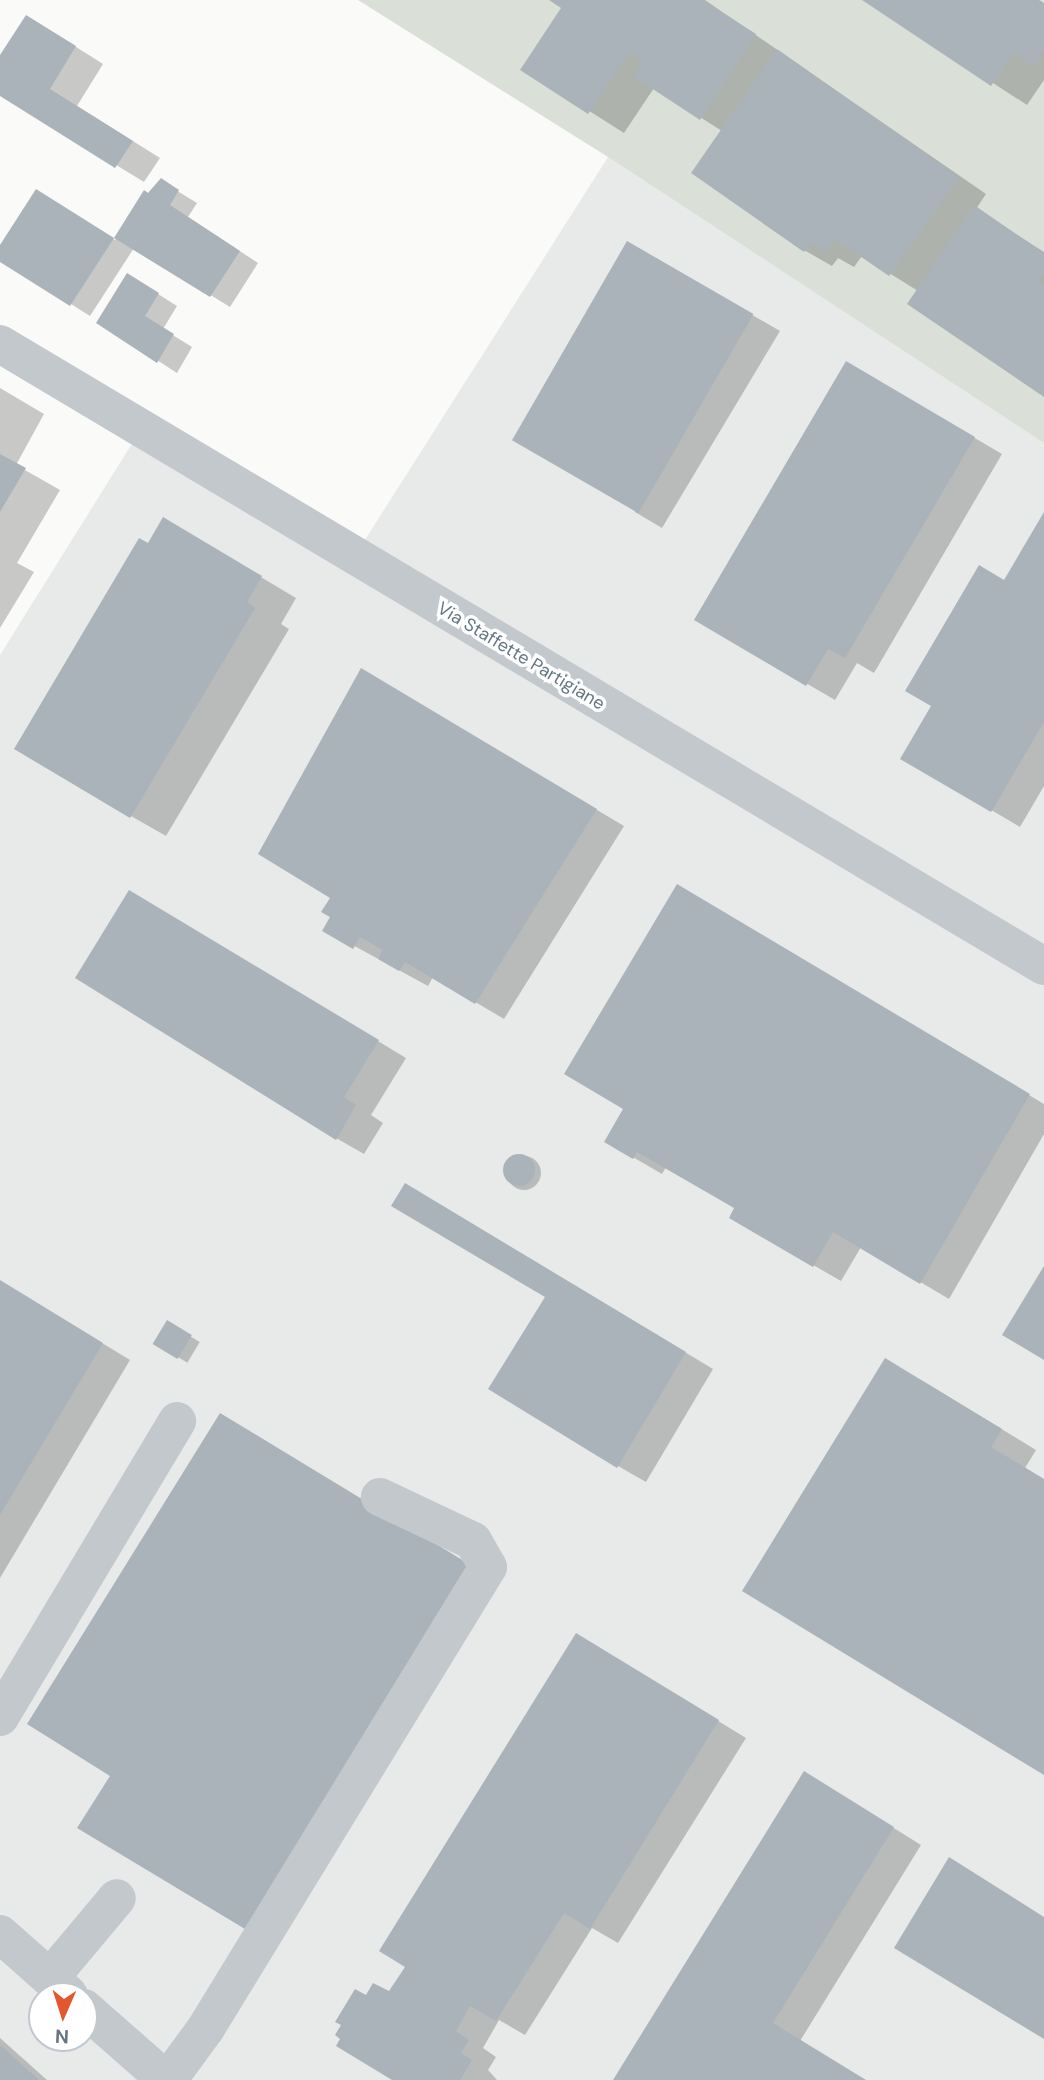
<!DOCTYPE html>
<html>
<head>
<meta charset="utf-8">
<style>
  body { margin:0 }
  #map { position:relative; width:1044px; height:2080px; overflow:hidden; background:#fafaf8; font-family:"DM Sans",sans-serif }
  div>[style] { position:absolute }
  .built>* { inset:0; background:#e8e9e9 }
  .green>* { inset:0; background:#dadfd7 }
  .shadow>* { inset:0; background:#0003; transform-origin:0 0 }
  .round { border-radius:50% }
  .building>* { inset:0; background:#aab3b9; transform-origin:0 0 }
  .minor>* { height:38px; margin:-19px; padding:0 19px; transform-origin:19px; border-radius:19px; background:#c3c8cc }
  span { translate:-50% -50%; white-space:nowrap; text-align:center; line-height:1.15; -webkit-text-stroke:7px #fff; paint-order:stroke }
  .street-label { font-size:18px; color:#657683 }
  .north { position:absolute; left:28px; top:1982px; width:70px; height:70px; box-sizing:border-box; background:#fff; border:2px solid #c1c8cd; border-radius:50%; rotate:183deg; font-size:19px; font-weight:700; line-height:28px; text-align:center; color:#657683 }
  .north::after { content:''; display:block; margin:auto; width:24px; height:32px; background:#e4572e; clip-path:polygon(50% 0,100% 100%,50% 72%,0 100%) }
</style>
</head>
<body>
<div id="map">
  <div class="built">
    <i style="clip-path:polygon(evenodd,608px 157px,1044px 443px,1044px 2080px,0 2080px,0 655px,143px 426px,363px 543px,608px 157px,42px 1996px,84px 1996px,84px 2038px,42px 2038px,42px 1996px)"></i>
  </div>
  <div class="green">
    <i style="clip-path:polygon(358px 0,1044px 0,1044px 443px,608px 157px)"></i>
  </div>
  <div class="shadow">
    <i style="clip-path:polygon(552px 0,705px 0,986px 194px,976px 209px,1044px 252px,1044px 395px,918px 291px,862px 256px,854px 267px,838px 258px,832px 266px,804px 250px,722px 131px,654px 88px,624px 133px,523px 69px,564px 7px)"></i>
    <i style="clip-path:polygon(865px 0,1039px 0,1044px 3px,1044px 80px,1027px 105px)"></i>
    <i style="clip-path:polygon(54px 33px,103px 64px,77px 106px,160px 158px,144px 182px,0 94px,0 58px)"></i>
    <i style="clip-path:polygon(161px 181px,197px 203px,188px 217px,258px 263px,230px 307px,134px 248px,90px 316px,0 259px,0 248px,56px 203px,115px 240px,145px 193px,149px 195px)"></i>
    <i style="clip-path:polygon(628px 243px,780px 331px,662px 528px,635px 512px)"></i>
    <i style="clip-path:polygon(147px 287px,177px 306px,163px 329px,192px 347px,177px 373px,98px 322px)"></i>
    <i style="clip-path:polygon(847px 363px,1002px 454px,874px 673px,857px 663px,835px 700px,696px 619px)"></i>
    <i style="clip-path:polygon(0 388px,44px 414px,16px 465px,60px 490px,17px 563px,34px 572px,0 628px)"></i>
    <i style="clip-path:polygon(1044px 515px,1044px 786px,1020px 827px,903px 758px)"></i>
    <i style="clip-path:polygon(199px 540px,296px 598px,281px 624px,289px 629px,166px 836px,131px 816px,148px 546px)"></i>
    <i style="clip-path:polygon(390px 687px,624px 826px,504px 1019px,433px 977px,428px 986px,325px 930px,333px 917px,332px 897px)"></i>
    <i style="clip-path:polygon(705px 902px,1044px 1104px,1044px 1134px,949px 1299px,861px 1247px,841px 1281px,731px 1218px,737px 1208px,666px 1167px,662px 1174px,607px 1142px,626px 1109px)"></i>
    <i style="clip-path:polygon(158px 908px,406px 1058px,371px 1115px,383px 1123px,364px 1154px,336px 1138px)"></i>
    <i class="round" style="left:507px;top:1156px;width:34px;height:34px"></i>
    <i style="clip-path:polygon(434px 1201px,713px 1369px,646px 1482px,618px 1466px,547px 1297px)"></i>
    <i style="clip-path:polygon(0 1281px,130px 1360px,0 1578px)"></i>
    <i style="left:168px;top:1323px;width:37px;height:24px;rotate:31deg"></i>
    <i style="clip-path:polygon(921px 1380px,1036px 1450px,1025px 1468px,1044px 1480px,1044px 1773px)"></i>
    <i style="clip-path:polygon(604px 1651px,746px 1738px,618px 1943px,592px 1928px,525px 2035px,499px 2020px,483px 2048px,496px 2057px,488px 2070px,497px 2080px,396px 2080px,367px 1998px,390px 1994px)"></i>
    <i style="clip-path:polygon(833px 1790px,921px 1845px,800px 2041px,865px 2080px,616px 2080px)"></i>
    <i style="clip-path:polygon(0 2038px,47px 2080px,0 2080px)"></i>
  </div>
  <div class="building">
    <i style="clip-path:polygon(549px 0,703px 0,756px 34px,700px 120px,633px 76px,642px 62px,629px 53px,588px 114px,520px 70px,561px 8px)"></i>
    <i style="clip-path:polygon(862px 0,1038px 0,1044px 4px,1044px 51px,1033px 67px,1013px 54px,991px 86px)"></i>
    <i style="clip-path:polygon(26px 15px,76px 46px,50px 89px,133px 141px,115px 168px,0 96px,0 55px)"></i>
    <i style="clip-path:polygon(777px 49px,959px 177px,889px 276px,835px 239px,825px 253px,810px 242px,804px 252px,691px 173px)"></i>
    <i style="clip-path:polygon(161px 178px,179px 190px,170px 205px,240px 251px,210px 297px,114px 238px,144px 190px,148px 193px)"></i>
    <i style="clip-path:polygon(36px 189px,114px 238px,70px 306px,0 262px,0 245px)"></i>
    <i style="clip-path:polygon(974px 205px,1044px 253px,1044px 275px,1039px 282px,1044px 286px,1044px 397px,907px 304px)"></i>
    <i style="left:627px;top:241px;width:146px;height:230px;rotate:30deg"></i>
    <i style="clip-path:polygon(127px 273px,159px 293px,145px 316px,174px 334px,157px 363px,96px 323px)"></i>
    <i style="clip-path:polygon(846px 361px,975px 437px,845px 658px,828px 649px,806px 686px,694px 620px)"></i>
    <i style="clip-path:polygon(0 454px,26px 468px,0 512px)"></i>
    <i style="clip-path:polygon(1044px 512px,1044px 722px,991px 812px,900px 759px,931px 706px,905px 691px,979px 565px,1004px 580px)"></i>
    <i style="clip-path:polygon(163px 517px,262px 576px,247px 602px,255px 608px,130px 818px,14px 749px,139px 538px,148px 543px)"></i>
    <i style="clip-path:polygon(361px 668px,597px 809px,475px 1004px,405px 962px,399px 971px,378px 959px,383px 950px,360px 937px,353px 949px,322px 931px,330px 917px,321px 912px,330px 898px,258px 854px)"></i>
    <i style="clip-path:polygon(677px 884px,1030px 1094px,920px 1284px,833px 1232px,813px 1267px,729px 1218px,734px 1208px,637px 1152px,633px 1159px,604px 1142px,623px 1109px,564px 1074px)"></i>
    <i style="clip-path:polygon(129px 890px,379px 1040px,344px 1097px,356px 1105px,336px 1140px,75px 978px)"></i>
    <i class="round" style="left:503px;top:1154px;width:32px;height:32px"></i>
    <i style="clip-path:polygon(405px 1183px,686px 1352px,617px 1468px,488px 1389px,545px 1297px,391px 1206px)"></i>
    <i style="clip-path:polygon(1044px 1266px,1044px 1360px,1002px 1335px)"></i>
    <i style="clip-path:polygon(0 1280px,103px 1343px,0 1515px)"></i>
    <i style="left:167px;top:1320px;width:29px;height:28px;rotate:31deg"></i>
    <i style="clip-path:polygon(885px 1358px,1002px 1429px,991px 1447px,1044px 1479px,1044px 1775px,742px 1591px)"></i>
    <i style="clip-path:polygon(220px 1413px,469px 1564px,245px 1929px,77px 1828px,110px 1776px,27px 1724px)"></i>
    <i style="clip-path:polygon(576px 1633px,719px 1720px,590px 1929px,564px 1913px,496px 2021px,470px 2006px,456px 2031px,469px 2040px,461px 2053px,472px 2060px,460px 2080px,392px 2080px,336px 2046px,340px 2039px,335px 2035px,341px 2025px,335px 2022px,355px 1989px,366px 1995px,373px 1983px,389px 1991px,405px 1967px,379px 1951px)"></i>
    <i style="clip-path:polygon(804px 1771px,894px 1827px,773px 2023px,866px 2080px,613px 2080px)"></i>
    <i style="clip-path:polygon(949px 1857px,1044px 1917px,1044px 2039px,894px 1948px)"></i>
    <i style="clip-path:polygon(0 2045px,39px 2080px,0 2080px)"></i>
  </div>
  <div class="minor">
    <i style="left:0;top:344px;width:1215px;rotate:30.79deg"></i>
    <i style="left:0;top:1717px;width:345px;rotate:-59.1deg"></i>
    <i style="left:0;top:1934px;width:92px;rotate:41.5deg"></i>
    <i style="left:50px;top:1978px;width:104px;rotate:-50.1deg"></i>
    <i style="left:84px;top:2008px;width:109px;rotate:41.3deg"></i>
    <i style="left:168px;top:2080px;width:64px;rotate:-53.8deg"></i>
    <i style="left:206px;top:2028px;width:540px;rotate:-58.55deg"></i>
    <i style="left:488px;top:1567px;width:30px;rotate:-120deg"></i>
    <i style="left:473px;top:1541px;width:103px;rotate:-154.7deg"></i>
  </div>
  <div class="street-label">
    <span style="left:521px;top:656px;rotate:31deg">Via Staffette Partigiane</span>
  </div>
  <div class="north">N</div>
</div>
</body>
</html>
